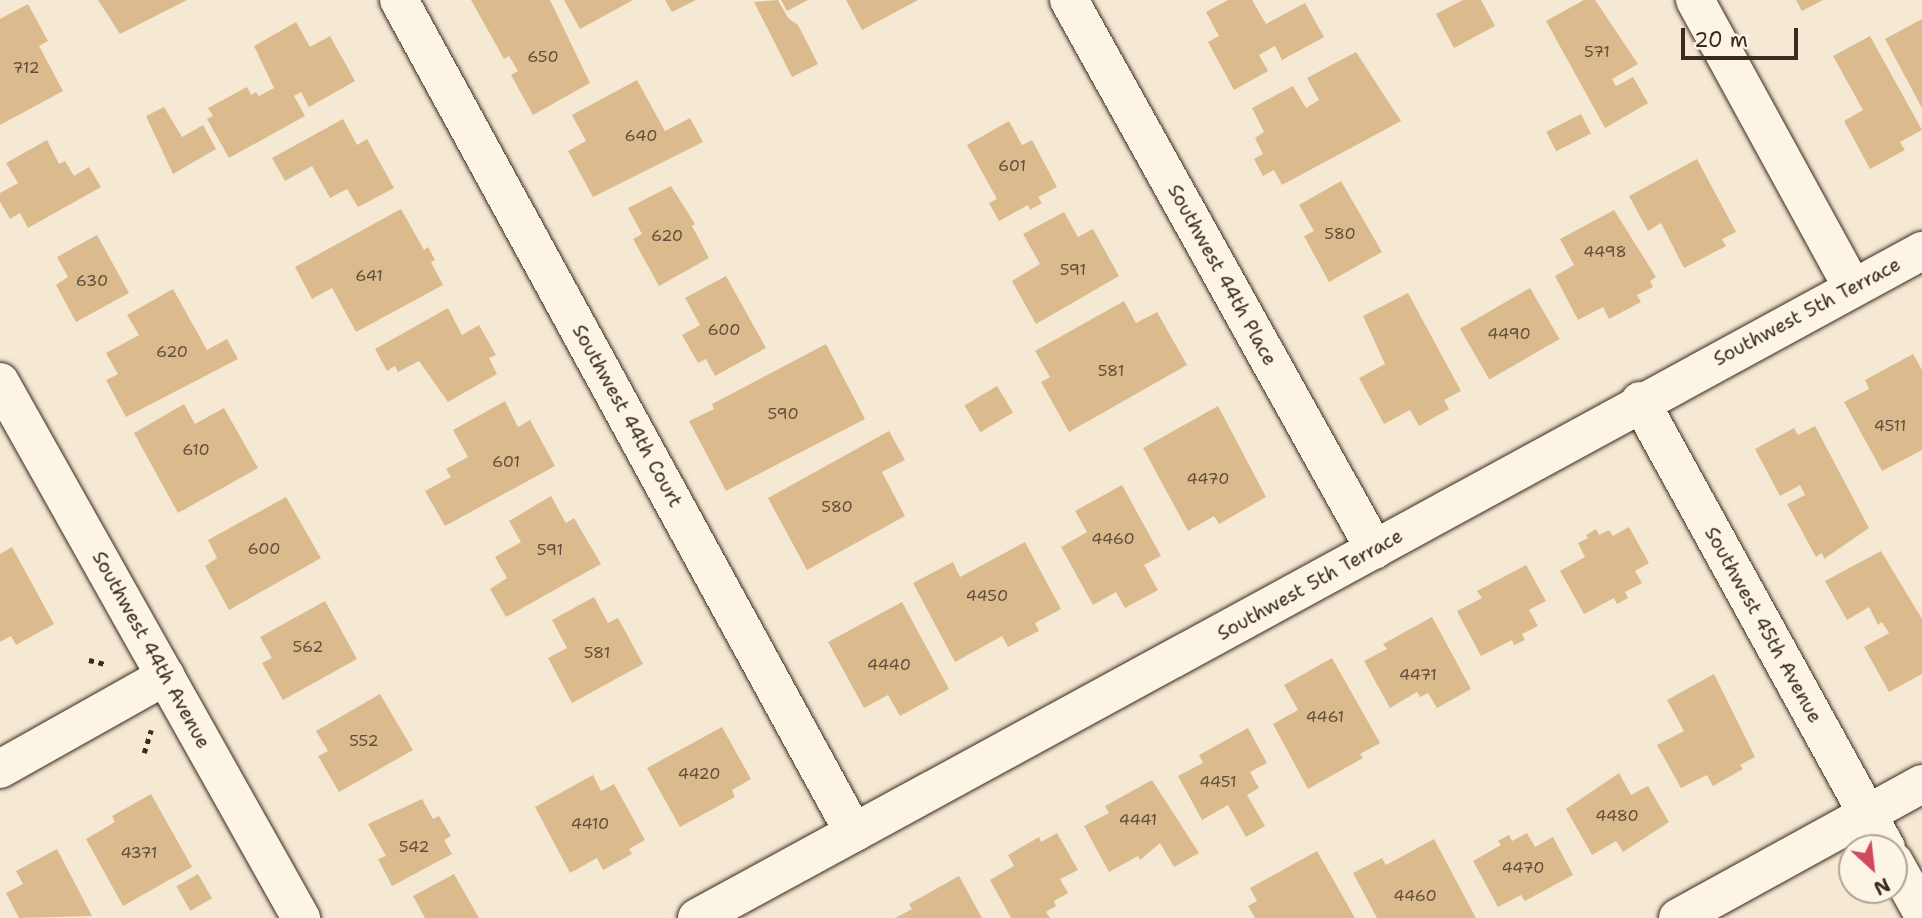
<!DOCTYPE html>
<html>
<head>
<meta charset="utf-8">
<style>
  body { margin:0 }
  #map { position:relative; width:1922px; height:918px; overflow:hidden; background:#f5e9d4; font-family:"Shantell Sans",sans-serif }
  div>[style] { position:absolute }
  .building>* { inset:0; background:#dbbb8e; transform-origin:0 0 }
  .path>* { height:4.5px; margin-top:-2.25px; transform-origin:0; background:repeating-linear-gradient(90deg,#3b2a1e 0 5px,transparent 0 10px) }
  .roads { filter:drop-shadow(0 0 2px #3b2a1e) drop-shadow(0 0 2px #3b2a1e) }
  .minor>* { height:38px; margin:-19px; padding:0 19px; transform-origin:19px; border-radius:19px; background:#fcf5e5 }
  span { translate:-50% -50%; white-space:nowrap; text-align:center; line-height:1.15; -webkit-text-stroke:6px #fcf5e5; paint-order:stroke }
  .number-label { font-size:16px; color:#634e3a }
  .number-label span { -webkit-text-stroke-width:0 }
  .street-label { font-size:19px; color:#3b2a1e }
  .north { position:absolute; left:1838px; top:834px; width:70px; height:70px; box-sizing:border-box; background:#fcf5e5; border:2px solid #afa495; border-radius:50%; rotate:153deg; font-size:19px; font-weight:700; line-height:28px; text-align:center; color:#3b2a1e }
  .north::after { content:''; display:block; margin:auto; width:24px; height:32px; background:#d1495b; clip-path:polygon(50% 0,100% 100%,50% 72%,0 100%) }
  .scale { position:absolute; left:1681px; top:28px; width:117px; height:32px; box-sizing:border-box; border:4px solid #3b2a1e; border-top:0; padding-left:9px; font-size:21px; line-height:24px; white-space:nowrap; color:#3b2a1e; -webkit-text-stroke:5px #fcf5e5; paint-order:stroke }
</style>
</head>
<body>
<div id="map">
  <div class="building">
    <i style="clip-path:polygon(98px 0,187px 0,120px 34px)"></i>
    <i style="clip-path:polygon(471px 0,550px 0,590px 83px,533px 115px,511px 75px,518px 71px,509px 56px,504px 59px)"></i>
    <i style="clip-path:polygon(564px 0,633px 0,580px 29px)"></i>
    <i style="clip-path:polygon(665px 0,696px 0,672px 12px)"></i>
    <i style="clip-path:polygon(778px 0,788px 18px,798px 25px,818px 64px,792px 77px,754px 2px)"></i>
    <i style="clip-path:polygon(781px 0,808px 0,787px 11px)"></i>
    <i style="clip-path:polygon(846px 0,918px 0,862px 30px)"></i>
    <i style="clip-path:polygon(1228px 0,1252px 0,1266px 24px,1305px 3px,1324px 37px,1282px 60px,1275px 46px,1259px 55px,1268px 71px,1234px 90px,1208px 42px,1219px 36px,1206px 12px)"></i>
    <i style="clip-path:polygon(1463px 0,1481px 0,1495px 26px,1454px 48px,1436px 14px)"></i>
    <i style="clip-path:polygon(1584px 0,1595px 0,1638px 64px,1612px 79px,1616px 86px,1633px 77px,1648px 103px,1605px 128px,1546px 21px)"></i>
    <i style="clip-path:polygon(1796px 0,1823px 0,1802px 11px)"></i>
    <i style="clip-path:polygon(28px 4px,48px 41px,39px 46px,63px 91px,0 125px,0 19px)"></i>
    <i style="clip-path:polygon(1922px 19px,1922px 108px,1885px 39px)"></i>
    <i style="clip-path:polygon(296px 22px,310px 47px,330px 36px,355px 81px,309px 107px,301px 92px,294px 96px,305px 116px,229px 158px,207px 119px,213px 116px,208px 108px,247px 87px,251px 95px,256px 92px,259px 96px,274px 88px,254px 46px)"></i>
    <i style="clip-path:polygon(1870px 36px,1922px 130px,1900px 142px,1905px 150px,1870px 169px,1844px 121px,1863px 110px,1833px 56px)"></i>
    <i style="clip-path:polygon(1356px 52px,1401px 121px,1282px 185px,1274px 170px,1263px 176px,1254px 159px,1263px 154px,1255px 138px,1264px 132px,1252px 108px,1293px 86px,1306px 108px,1319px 100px,1307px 78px)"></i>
    <i style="clip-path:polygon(637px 80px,665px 131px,690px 118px,703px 142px,593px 197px,568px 151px,586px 141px,572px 115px)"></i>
    <i style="clip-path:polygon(164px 107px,182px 137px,203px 125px,216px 149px,173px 174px,146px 116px)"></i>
    <i style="left:1581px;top:114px;width:22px;height:39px;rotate:63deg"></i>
    <i style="clip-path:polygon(343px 119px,357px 145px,367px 139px,394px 188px,358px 207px,347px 189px,330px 198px,312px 166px,285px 181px,272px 158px)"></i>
    <i style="clip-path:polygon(1009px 121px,1022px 145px,1032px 140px,1057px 187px,1038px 197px,1042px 203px,1030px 210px,1028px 205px,999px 221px,989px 203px,997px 199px,967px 145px)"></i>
    <i style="clip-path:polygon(47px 140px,59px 164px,65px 161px,74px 176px,89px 167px,101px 187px,28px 228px,20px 213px,10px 219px,0 202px,0 193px,18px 183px,6px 163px)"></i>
    <i style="clip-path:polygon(1697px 159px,1736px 232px,1722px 239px,1726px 246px,1684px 268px,1661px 223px,1648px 231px,1629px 196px)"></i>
    <i style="clip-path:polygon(1341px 181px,1382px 252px,1329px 282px,1304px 236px,1314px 231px,1299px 205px)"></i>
    <i style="clip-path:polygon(671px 186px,695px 224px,692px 226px,709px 258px,659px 286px,633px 239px,642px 234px,628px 208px)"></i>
    <i style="clip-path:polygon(401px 209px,424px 250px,428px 247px,435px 260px,431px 262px,443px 285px,356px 332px,332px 288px,312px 299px,295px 267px)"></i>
    <i style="clip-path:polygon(1614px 210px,1656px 277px,1650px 281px,1653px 287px,1637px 295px,1641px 302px,1609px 319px,1603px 307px,1578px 320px,1555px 276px,1574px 265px,1560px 239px)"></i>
    <i style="clip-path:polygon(1064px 212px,1078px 237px,1093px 229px,1119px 276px,1036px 324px,1012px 281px,1040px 264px,1023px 234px)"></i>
    <i style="clip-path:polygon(97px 235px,129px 293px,76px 322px,56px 285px,68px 277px,57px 257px)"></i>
    <i style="clip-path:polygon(726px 276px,766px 348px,715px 376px,706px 359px,698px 363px,682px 335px,700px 325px,685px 298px)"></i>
    <i style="left:1530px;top:288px;width:59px;height:81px;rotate:60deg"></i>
    <i style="clip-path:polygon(173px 289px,207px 350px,227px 339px,238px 359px,126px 417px,106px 380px,118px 374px,106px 353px,139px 335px,127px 315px)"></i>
    <i style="clip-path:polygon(1408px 293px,1461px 391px,1444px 400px,1449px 409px,1419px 426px,1410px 410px,1384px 424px,1359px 378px,1385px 364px,1363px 316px)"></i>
    <i style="clip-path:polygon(1124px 301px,1136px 323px,1157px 312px,1187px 365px,1069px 432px,1041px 382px,1050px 377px,1035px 351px)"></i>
    <i style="clip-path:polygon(448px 308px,462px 335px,479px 325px,496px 355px,489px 358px,497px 374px,448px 402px,419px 361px,398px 372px,395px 366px,387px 371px,375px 349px)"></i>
    <i style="clip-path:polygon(826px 344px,865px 419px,726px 491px,689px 421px,714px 409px,712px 404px)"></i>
    <i style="clip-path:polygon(1913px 354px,1922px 370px,1922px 450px,1882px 471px,1844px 402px,1869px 389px,1865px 380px)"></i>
    <i style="left:997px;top:386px;width:31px;height:38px;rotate:59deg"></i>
    <i style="clip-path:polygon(505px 401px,518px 427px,530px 420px,555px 466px,445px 526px,425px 491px,451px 477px,446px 469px,468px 457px,453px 430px)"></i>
    <i style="clip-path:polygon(184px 404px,195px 424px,224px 408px,258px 468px,178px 513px,134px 433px)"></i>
    <i style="clip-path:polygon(1218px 406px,1266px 497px,1219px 524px,1214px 516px,1188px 531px,1143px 448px)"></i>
    <i style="clip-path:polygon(1815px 426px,1869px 528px,1824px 559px,1822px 553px,1816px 557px,1787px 504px,1805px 495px,1800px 485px,1780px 496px,1755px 449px,1794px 428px,1798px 435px)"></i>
    <i style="clip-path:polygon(889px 431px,905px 460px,882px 472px,905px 516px,807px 570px,768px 498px)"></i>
    <i style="clip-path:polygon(1122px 485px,1161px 556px,1144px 565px,1158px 590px,1125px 608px,1116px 592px,1093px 605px,1061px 547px,1087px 532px,1075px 511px)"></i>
    <i style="clip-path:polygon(551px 496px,566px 523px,574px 518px,601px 564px,506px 617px,490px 589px,507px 578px,495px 557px,521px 542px,509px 521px)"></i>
    <i style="clip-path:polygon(286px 497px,321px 558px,229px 610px,205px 566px,217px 558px,208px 540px)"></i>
    <i style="clip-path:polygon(1629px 527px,1649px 563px,1635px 571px,1642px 583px,1625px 592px,1628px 598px,1617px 604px,1614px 598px,1584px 614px,1560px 571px,1585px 557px,1578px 543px,1588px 538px,1586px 535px,1596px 529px,1599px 535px,1609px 530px,1613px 536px)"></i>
    <i style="clip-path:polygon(1025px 542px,1061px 609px,1035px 623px,1039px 631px,1008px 647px,1002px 636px,955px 662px,913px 583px,953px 562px,960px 577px)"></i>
    <i style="clip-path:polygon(12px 547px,54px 624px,16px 645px,11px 636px,0 642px,0 554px)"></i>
    <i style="clip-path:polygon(1881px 551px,1922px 619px,1922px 674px,1889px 692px,1864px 647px,1889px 633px,1882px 622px,1878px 625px,1869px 607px,1847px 620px,1825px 581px)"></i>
    <i style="clip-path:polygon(1526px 565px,1546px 601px,1529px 610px,1538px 626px,1522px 634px,1525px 640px,1514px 645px,1512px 640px,1481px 656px,1457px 611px,1482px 598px,1477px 591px)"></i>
    <i style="clip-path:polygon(594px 597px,608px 623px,618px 618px,643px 664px,572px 703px,548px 658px,567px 648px,552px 620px)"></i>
    <i style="clip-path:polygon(325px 601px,357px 659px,283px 700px,262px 663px,272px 658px,260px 637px)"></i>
    <i style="clip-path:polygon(902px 602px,949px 689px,900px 716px,888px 695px,864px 708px,828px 642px)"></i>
    <i style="clip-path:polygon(1432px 617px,1471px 689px,1437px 708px,1428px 693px,1420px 697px,1417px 692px,1390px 708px,1364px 661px,1387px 649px,1383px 644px)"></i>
    <i style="clip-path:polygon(1332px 658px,1380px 743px,1360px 754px,1363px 758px,1308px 789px,1273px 724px,1298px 710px,1284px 685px)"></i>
    <i style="clip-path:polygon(1714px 674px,1755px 757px,1740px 765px,1743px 769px,1713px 786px,1707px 775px,1681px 788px,1657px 745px,1684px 731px,1667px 700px)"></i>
    <i style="clip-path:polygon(380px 694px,413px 750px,339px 792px,318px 756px,328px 751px,316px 731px)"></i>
    <i style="clip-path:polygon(722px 727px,751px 779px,732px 790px,735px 797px,680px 827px,647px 768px)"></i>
    <i style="clip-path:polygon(1248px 728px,1267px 763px,1250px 772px,1259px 788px,1247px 795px,1265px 826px,1246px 837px,1228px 805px,1202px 820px,1178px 776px,1203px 763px,1199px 755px)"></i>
    <i style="clip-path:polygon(1619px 773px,1631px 795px,1648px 786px,1669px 822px,1623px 852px,1616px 841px,1592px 855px,1566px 809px)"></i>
    <i style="clip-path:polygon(593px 775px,601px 791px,614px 784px,645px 840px,629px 849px,632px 854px,603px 870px,597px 858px,570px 873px,535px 807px)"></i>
    <i style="clip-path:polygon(1152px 780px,1199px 853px,1174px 867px,1160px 843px,1140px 860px,1138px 856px,1109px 872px,1084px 826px,1109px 813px,1105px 806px)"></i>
    <i style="clip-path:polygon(151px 794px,192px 867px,123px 906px,86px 839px,115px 822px,112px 816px)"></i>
    <i style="clip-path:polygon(422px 799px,433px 819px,439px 816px,451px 836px,444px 840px,452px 854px,392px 886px,378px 859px,386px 856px,368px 824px)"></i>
    <i style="clip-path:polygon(1057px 833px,1078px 870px,1060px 879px,1068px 893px,1054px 901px,1056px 906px,1046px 912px,1050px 918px,1011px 918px,990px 880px,1014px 866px,1008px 855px,1039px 837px,1041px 842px)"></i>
    <i style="clip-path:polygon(1527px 833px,1535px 847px,1553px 837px,1573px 875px,1525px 901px,1521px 895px,1498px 907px,1473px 861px,1501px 845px,1498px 841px,1509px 835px,1512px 841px)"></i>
    <i style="clip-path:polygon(1434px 839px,1476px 918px,1377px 918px,1353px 873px,1382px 858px,1386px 865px)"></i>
    <i style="clip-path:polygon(57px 849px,92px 916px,19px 918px,6px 893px,23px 884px,16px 871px)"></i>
    <i style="clip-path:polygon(1317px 851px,1355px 918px,1255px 918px,1248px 906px,1257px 901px,1250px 888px)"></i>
    <i style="left:198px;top:874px;width:28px;height:25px;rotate:60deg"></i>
    <i style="clip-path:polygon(454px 874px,479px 918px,425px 918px,413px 896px)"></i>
    <i style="clip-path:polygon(959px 876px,982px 918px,895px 918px,912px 909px,909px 904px)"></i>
  </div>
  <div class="path">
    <i style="left:89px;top:660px;width:16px;rotate:14deg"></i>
    <i style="left:144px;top:753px;width:24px;rotate:-73deg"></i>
  </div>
  <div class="roads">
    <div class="minor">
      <i style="left:399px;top:0;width:949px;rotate:61.36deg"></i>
      <i style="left:1069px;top:0;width:629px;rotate:60.91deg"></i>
      <i style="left:1695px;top:0;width:328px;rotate:61.3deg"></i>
      <i style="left:0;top:382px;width:615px;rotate:60.68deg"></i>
      <i style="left:1640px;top:401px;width:510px;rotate:61.17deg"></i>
      <i style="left:0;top:769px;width:190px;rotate:-29.3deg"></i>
      <i style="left:1894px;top:862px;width:57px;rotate:60.8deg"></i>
      <i style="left:697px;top:918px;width:1395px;rotate:-28.57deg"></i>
      <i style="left:1678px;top:918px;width:278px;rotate:-28.8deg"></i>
    </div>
  </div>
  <div class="number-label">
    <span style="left:1597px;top:52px">571</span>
    <span style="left:543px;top:57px">650</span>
    <span style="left:26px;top:68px">712</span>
    <span style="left:641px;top:136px">640</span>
    <span style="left:1012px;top:166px">601</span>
    <span style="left:1340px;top:234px">580</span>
    <span style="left:667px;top:236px">620</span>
    <span style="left:1605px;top:252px">4498</span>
    <span style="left:1073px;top:270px">591</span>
    <span style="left:369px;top:276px">641</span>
    <span style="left:92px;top:281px">630</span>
    <span style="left:724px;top:330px">600</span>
    <span style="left:1509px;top:334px">4490</span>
    <span style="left:172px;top:352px">620</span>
    <span style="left:1111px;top:371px">581</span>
    <span style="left:783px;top:414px">590</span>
    <span style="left:1890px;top:426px">4511</span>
    <span style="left:196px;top:450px">610</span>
    <span style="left:506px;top:462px">601</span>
    <span style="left:1208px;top:479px">4470</span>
    <span style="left:837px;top:507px">580</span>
    <span style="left:1113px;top:539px">4460</span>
    <span style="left:264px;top:549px">600</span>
    <span style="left:550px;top:550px">591</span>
    <span style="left:987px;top:596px">4450</span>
    <span style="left:308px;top:647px">562</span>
    <span style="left:597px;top:653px">581</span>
    <span style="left:889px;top:665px">4440</span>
    <span style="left:1418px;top:675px">4471</span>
    <span style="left:1325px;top:717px">4461</span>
    <span style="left:364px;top:741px">552</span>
    <span style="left:699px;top:774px">4420</span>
    <span style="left:1218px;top:782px">4451</span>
    <span style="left:1617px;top:816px">4480</span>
    <span style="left:1138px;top:820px">4441</span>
    <span style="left:590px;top:824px">4410</span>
    <span style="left:414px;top:847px">542</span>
    <span style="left:139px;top:853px">4371</span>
    <span style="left:1523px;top:868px">4470</span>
    <span style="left:1415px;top:896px">4460</span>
  </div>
  <div class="street-label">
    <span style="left:1222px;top:275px;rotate:61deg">Southwest 44th Place</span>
    <span style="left:1807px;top:312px;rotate:-28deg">Southwest 5th Terrace</span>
    <span style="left:627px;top:416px;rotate:61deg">Southwest 44th Court</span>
    <span style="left:1310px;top:585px;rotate:-29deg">Southwest 5th Terrace</span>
    <span style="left:1763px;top:625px;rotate:61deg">Southwest 45th Avenue</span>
    <span style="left:151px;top:650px;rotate:61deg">Southwest 44th Avenue</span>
  </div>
  <div class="north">N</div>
  <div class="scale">20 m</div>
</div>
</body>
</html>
